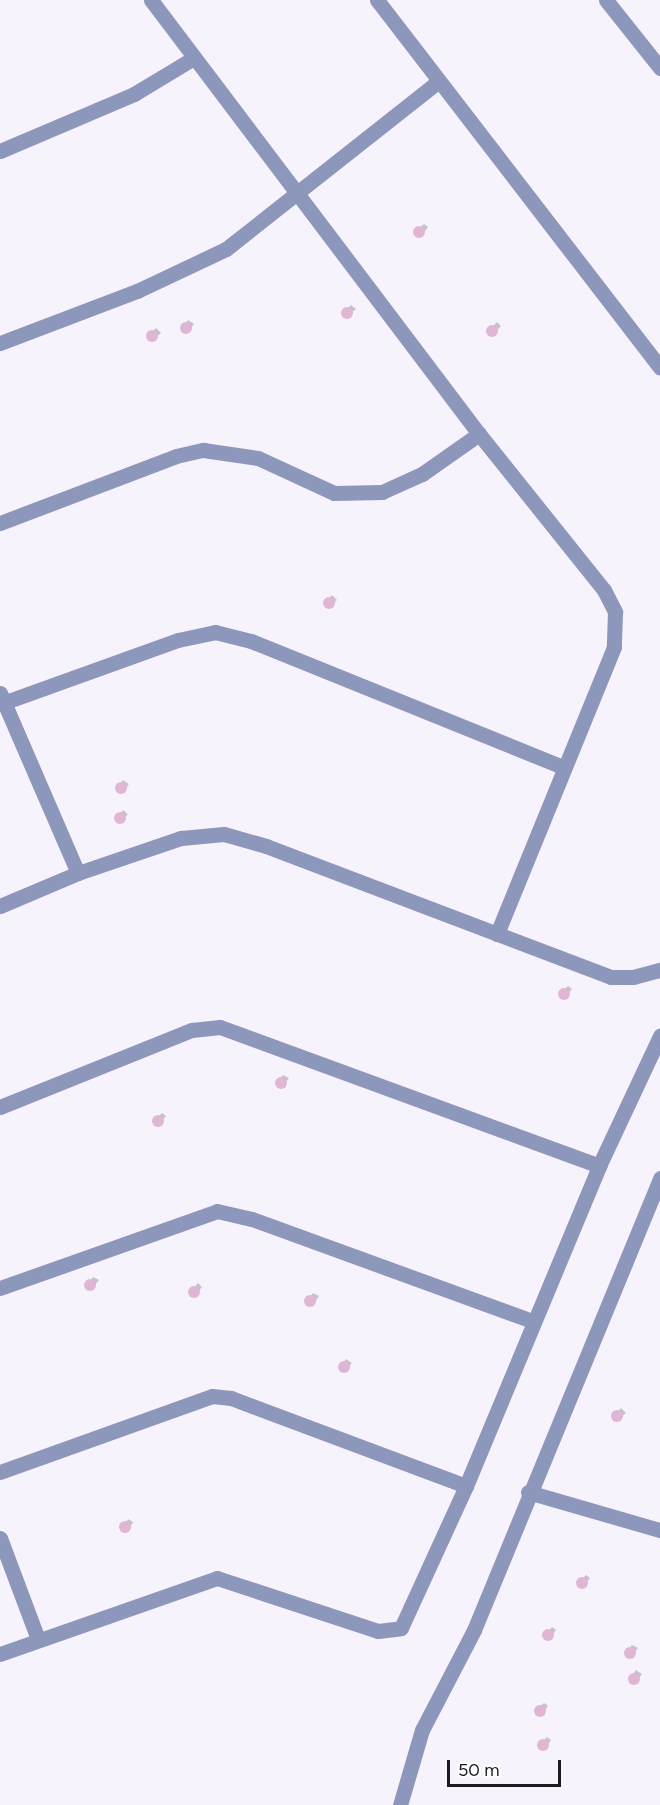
<!DOCTYPE html>
<html>
<head>
<meta charset="utf-8">
<style>
  body { margin:0 }
  #map { position:relative; width:660px; height:1805px; overflow:hidden; background:#f7f3fd; font-family:Figtree,sans-serif }
  div>[style] { position:absolute }
  .shadow>* { inset:0; background:#0003; transform-origin:0 0 }
  .building>* { inset:0; background:#e1b5d4 }
  .round { border-radius:50% }
  .minor>* { height:15px; margin:-7.5px; padding:0 7.5px; transform-origin:7.5px; border-radius:7.5px; background:#8d97bc }
  span { translate:-50% -50%; white-space:nowrap; text-align:center; line-height:1.15; -webkit-text-stroke:4.5px #fff; paint-order:stroke }
  .scale { position:absolute; left:447px; top:1760px; width:114px; height:27px; box-sizing:border-box; border:3px solid #1d1a20; border-top:0; padding-left:8px; font-size:18px; line-height:21px; white-space:nowrap; color:#1d1a20; -webkit-text-stroke:4px #fff; paint-order:stroke }
</style>
</head>
<body>
<div id="map">
  <div class="shadow">
    <i style="clip-path:polygon(424px 224px,428px 227px,420px 237px,415px 232px)"></i>
    <i style="clip-path:polygon(351px 305px,356px 309px,346px 317px,343px 313px)"></i>
    <i style="clip-path:polygon(188px 320px,194px 324px,187px 333px,182px 331px)"></i>
    <i style="clip-path:polygon(497px 322px,501px 326px,493px 335px,488px 331px)"></i>
    <i style="clip-path:polygon(156px 328px,161px 333px,153px 340px,148px 336px)"></i>
    <i style="clip-path:polygon(332px 595px,337px 600px,328px 608px,324px 604px)"></i>
    <i style="left:123px;top:780px;width:7px;height:11px;rotate:34deg"></i>
    <i style="left:124px;top:810px;width:6px;height:12px;rotate:51deg"></i>
    <i style="clip-path:polygon(568px 986px,572px 989px,565px 998px,560px 994px)"></i>
    <i style="clip-path:polygon(283px 1075px,289px 1078px,282px 1087px,276px 1083px)"></i>
    <i style="clip-path:polygon(162px 1113px,166px 1116px,159px 1125px,154px 1121px)"></i>
    <i style="clip-path:polygon(93px 1277px,99px 1280px,91px 1290px,86px 1287px)"></i>
    <i style="clip-path:polygon(198px 1283px,202px 1287px,195px 1296px,190px 1292px)"></i>
    <i style="clip-path:polygon(313px 1293px,319px 1296px,313px 1305px,306px 1303px)"></i>
    <i style="left:346px;top:1359px;width:7px;height:11px;rotate:34deg"></i>
    <i style="clip-path:polygon(621px 1408px,626px 1413px,616px 1421px,613px 1417px)"></i>
    <i style="left:128px;top:1519px;width:6px;height:12px;rotate:31deg"></i>
    <i style="clip-path:polygon(586px 1575px,590px 1578px,583px 1587px,578px 1583px)"></i>
    <i style="clip-path:polygon(552px 1627px,556px 1630px,549px 1640px,544px 1636px)"></i>
    <i style="clip-path:polygon(632px 1645px,638px 1648px,631px 1657px,626px 1653px)"></i>
    <i style="left:636px;top:1670px;width:7px;height:11px;rotate:34deg"></i>
    <i style="clip-path:polygon(544px 1703px,548px 1706px,541px 1715px,535px 1711px)"></i>
    <i style="clip-path:polygon(547px 1737px,551px 1740px,544px 1750px,539px 1746px)"></i>
  </div>
  <div class="building">
    <i class="round" style="left:413px;top:226px;width:12px;height:12px"></i>
    <i class="round" style="left:341px;top:307px;width:12px;height:12px"></i>
    <i class="round" style="left:180px;top:322px;width:12px;height:12px"></i>
    <i class="round" style="left:486px;top:325px;width:12px;height:12px"></i>
    <i class="round" style="left:146px;top:330px;width:12px;height:12px"></i>
    <i class="round" style="left:323px;top:597px;width:12px;height:12px"></i>
    <i class="round" style="left:115px;top:782px;width:12px;height:12px"></i>
    <i class="round" style="left:114px;top:812px;width:12px;height:12px"></i>
    <i class="round" style="left:558px;top:988px;width:12px;height:12px"></i>
    <i class="round" style="left:275px;top:1077px;width:12px;height:12px"></i>
    <i class="round" style="left:152px;top:1115px;width:12px;height:12px"></i>
    <i class="round" style="left:84px;top:1279px;width:12px;height:12px"></i>
    <i class="round" style="left:188px;top:1286px;width:12px;height:12px"></i>
    <i class="round" style="left:304px;top:1295px;width:12px;height:12px"></i>
    <i class="round" style="left:338px;top:1361px;width:12px;height:12px"></i>
    <i class="round" style="left:611px;top:1410px;width:12px;height:12px"></i>
    <i class="round" style="left:119px;top:1521px;width:12px;height:12px"></i>
    <i class="round" style="left:576px;top:1577px;width:12px;height:12px"></i>
    <i class="round" style="left:542px;top:1629px;width:12px;height:12px"></i>
    <i class="round" style="left:624px;top:1647px;width:12px;height:12px"></i>
    <i class="round" style="left:628px;top:1673px;width:12px;height:12px"></i>
    <i class="round" style="left:534px;top:1705px;width:12px;height:12px"></i>
    <i class="round" style="left:537px;top:1739px;width:12px;height:12px"></i>
  </div>
  <div class="minor">
    <i style="left:151px;top:0;width:544px;rotate:52.92deg"></i>
    <i style="left:479px;top:434px;width:200px;rotate:51.3deg"></i>
    <i style="left:604px;top:590px;width:25px;rotate:63deg"></i>
    <i style="left:615px;top:612px;width:35px;rotate:92deg"></i>
    <i style="left:614px;top:647px;width:310px;rotate:112.2deg"></i>
    <i style="left:377px;top:0;width:464px;rotate:52.4deg"></i>
    <i style="left:606px;top:0;width:87px;rotate:51.5deg"></i>
    <i style="left:0;top:151px;width:146px;rotate:-23deg"></i>
    <i style="left:134px;top:94px;width:68px;rotate:-31.1deg"></i>
    <i style="left:0;top:343px;width:147px;rotate:-20.8deg"></i>
    <i style="left:137px;top:291px;width:98px;rotate:-25.3deg"></i>
    <i style="left:226px;top:249px;width:271px;rotate:-38.3deg"></i>
    <i style="left:0;top:523px;width:188px;rotate:-20.8deg"></i>
    <i style="left:176px;top:456px;width:28px;rotate:-13deg"></i>
    <i style="left:203px;top:450px;width:56px;rotate:8.3deg"></i>
    <i style="left:258px;top:458px;width:84px;rotate:24.7deg"></i>
    <i style="left:334px;top:493px;width:48px;rotate:-1.2deg"></i>
    <i style="left:382px;top:492px;width:44px;rotate:-24.2deg"></i>
    <i style="left:422px;top:474px;width:70px;rotate:-35.1deg"></i>
    <i style="left:0;top:693px;width:196px;rotate:66.6deg"></i>
    <i style="left:0;top:704px;width:189px;rotate:-19.8deg"></i>
    <i style="left:178px;top:640px;width:38px;rotate:-12deg"></i>
    <i style="left:215px;top:632px;width:37px;rotate:14deg"></i>
    <i style="left:251px;top:641px;width:336px;rotate:22deg"></i>
    <i style="left:0;top:906px;width:85px;rotate:-22.9deg"></i>
    <i style="left:78px;top:873px;width:109px;rotate:-18.8deg"></i>
    <i style="left:181px;top:838px;width:43px;rotate:-5.3deg"></i>
    <i style="left:224px;top:834px;width:44px;rotate:15.9deg"></i>
    <i style="left:266px;top:846px;width:369px;rotate:20.8deg"></i>
    <i style="left:611px;top:977px;width:22px"></i>
    <i style="left:633px;top:977px;width:28px;rotate:-15deg"></i>
    <i style="left:0;top:1107px;width:207px;rotate:-21.9deg"></i>
    <i style="left:192px;top:1030px;width:28px;rotate:-6deg"></i>
    <i style="left:220px;top:1027px;width:404px;rotate:20.1deg"></i>
    <i style="left:0;top:1288px;width:230px;rotate:-19.5deg"></i>
    <i style="left:217px;top:1211px;width:36px;rotate:13deg"></i>
    <i style="left:252px;top:1219px;width:299px;rotate:20deg"></i>
    <i style="left:0;top:1472px;width:225px;rotate:-19.7deg"></i>
    <i style="left:212px;top:1396px;width:19px;rotate:6deg"></i>
    <i style="left:231px;top:1398px;width:251px;rotate:20.5deg"></i>
    <i style="left:528px;top:1492px;width:137px;rotate:16.1deg"></i>
    <i style="left:0;top:1538px;width:108px;rotate:69.4deg"></i>
    <i style="left:0;top:1654px;width:230px;rotate:-19.3deg"></i>
    <i style="left:217px;top:1578px;width:169px;rotate:18.2deg"></i>
    <i style="left:378px;top:1631px;width:23px;rotate:-7deg"></i>
    <i style="left:401px;top:1628px;width:156px;rotate:-65.4deg"></i>
    <i style="left:466px;top:1486px;width:347px;rotate:-67.4deg"></i>
    <i style="left:599px;top:1166px;width:144px;rotate:-64.9deg"></i>
    <i style="left:400px;top:1805px;width:78px;rotate:-73.7deg"></i>
    <i style="left:422px;top:1730px;width:113px;rotate:-62.5deg"></i>
    <i style="left:474px;top:1630px;width:489px;rotate:-67.6deg"></i>
  </div>
  <div class="scale">50 m</div>
</div>
</body>
</html>
